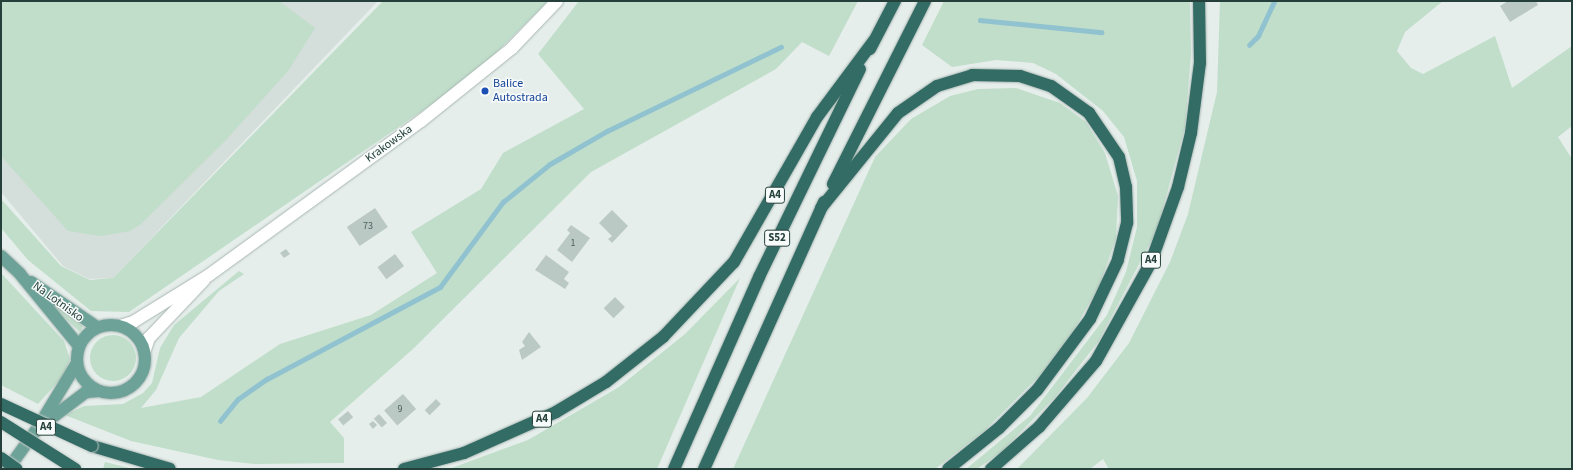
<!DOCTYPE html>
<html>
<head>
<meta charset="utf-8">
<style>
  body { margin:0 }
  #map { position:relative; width:1573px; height:470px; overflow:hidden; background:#e6eeeb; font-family:"Source Sans 3",sans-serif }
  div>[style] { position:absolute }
  .built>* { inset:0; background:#d4deda }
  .green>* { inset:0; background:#c0deca }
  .round { border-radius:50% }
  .stream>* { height:4.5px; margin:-2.25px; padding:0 2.25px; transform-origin:2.25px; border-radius:2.25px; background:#91c2d0 }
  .building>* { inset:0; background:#bbc9c5; transform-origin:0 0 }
  .roads { filter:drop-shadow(0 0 1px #a8b6b3) drop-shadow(0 0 1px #a8b6b3) }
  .minor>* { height:12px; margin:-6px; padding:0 6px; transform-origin:6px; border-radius:6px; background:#fff }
  .major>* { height:12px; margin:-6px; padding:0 6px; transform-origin:6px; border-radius:6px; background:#6da298 }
  .major>.ring { margin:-6px; padding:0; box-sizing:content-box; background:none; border:12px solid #6da298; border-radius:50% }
  .highway>* { height:12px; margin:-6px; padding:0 6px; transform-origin:6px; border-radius:6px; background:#326c64 }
  .bridges { filter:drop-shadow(0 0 1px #c2cac8) drop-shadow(0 0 1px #c2cac8) }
  .highway-bridge>* { height:12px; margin:-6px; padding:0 6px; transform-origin:6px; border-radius:6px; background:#326c64 }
  .dots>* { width:11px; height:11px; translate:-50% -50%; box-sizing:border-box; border:2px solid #f7fbf9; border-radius:50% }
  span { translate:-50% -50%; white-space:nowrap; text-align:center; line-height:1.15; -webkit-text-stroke:3px #f7fbf9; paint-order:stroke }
  .number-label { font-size:10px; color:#4a625e }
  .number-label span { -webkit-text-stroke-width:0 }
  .shield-label span { padding:1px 3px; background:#f7fbf9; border:1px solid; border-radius:3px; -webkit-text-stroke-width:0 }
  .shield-label { font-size:11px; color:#25403b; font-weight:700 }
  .transit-label { font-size:12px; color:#164399 }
  .left { translate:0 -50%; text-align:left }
  .street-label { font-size:12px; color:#25403b }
  .frame { position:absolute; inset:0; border:2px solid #25403b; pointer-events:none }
</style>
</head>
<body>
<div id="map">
  <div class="built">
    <i style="clip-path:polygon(1px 1px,378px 1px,113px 278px,89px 279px,63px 266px,1px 192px)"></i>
  </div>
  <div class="green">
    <i style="clip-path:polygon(1px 1px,279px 1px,315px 28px,288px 71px,225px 141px,141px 224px,130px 231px,101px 236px,68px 231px,1px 156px)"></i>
    <i style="clip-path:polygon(383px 1px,548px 1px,490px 59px,435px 102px,129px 312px,91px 311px,28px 260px,1px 228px,1px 199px,61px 266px,90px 280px,113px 278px)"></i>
    <i style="clip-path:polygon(579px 1px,858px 1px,829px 56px,802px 42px,776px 69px,591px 172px,413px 349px,330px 422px,344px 438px,344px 463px,254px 464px,218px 460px,131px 441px,65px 415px,84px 406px,123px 404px,143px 393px,152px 383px,160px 348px,174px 325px,239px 271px,244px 274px,219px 291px,179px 338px,156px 390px,141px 408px,201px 397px,280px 344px,371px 315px,437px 273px,411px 232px,481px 189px,503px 153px,584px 109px,538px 54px)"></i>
    <i style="clip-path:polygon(944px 1px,1190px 1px,1191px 55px,1185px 127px,1157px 230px,1098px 342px,1055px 397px,1002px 451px,977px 469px,966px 469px,1030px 416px,1107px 315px,1126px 272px,1137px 227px,1137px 181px,1124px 137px,1103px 111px,1056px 74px,1033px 63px,996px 60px,952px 67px,922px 45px)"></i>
    <i style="clip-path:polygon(1220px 1px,1443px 1px,1405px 32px,1397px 51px,1411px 68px,1423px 74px,1495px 36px,1512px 88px,1572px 46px,1572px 126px,1558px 137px,1572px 159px,1572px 469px,1109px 469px,1103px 459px,1090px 469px,1017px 469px,1087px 398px,1129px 343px,1170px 262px,1188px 214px,1217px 92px)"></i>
    <i style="clip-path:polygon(1016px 88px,1060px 103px,1086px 122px,1105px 153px,1118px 196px,1116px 238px,1100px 284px,1074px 330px,1038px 377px,984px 431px,935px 469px,733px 469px,875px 157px,911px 119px,950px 96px,978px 89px)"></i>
    <i style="clip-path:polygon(1px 273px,64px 341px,70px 359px,65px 374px,38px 404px,1px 385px)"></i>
    <i style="clip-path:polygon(740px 278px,657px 469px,449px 469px,528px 440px,619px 387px,685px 334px)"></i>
    <i style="clip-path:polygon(57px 306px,83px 326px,80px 332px,55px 309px)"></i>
    <i class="round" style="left:90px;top:335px;width:46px;height:46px"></i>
    <i style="clip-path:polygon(105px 462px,133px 469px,103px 469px)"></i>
  </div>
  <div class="stream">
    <i style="left:980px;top:20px;width:122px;rotate:5.7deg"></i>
    <i style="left:1249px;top:45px;width:13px;rotate:-45deg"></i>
    <i style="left:1258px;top:36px;width:38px;rotate:-65deg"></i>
    <i style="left:220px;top:421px;width:28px;rotate:-51deg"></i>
    <i style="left:238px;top:399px;width:35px;rotate:-35deg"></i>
    <i style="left:267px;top:379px;width:196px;rotate:-28deg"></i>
    <i style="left:440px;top:287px;width:106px;rotate:-53.5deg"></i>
    <i style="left:503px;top:202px;width:60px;rotate:-39deg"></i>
    <i style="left:550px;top:164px;width:66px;rotate:-30.1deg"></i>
    <i style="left:607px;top:131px;width:193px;rotate:-25.8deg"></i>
  </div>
  <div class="building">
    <i style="clip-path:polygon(1508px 1px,1536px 1px,1538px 5px,1510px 22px,1500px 6px)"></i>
    <i style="left:375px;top:208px;width:23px;height:34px;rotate:56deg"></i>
    <i style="clip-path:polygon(612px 210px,628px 226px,612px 243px,608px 239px,612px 236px,599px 223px)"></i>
    <i style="clip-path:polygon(571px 225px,590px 238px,572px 262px,557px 250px,570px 233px,567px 230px)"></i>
    <i style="clip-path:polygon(286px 249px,290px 254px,284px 258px,280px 253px)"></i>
    <i style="left:395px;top:254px;width:15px;height:22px;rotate:53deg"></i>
    <i style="clip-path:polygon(546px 255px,569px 272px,564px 279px,569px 283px,565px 289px,535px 270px)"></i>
    <i style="left:615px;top:297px;width:14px;height:16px;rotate:45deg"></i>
    <i style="clip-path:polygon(529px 332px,541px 347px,522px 360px,519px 350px,525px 346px,522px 342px)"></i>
    <i style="left:403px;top:394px;width:20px;height:25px;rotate:49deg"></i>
    <i style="left:436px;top:399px;width:7px;height:16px;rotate:45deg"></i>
    <i style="left:348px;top:411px;width:8px;height:13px;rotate:50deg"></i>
    <i style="left:379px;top:414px;width:12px;height:7px;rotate:48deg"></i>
    <i style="clip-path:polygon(373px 421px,377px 425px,373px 429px,369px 424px)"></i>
  </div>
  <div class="roads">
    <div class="minor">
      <i style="left:120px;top:326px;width:14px;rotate:-17deg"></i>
      <i style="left:133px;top:322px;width:89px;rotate:-31.7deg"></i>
      <i style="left:209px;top:275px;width:262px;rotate:-36deg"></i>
      <i style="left:421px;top:121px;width:117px;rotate:-38.7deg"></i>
      <i style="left:512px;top:48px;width:65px;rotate:-46.2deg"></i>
      <i style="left:145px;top:350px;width:13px;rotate:-72deg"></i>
      <i style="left:149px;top:338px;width:80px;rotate:-46.5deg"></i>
    </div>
    <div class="major">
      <i style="left:1px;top:256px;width:26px;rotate:43deg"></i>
      <i style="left:20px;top:274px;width:93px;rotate:50.7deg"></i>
      <i style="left:31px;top:282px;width:80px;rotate:34.3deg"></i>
      <i class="ring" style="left:77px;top:325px;width:56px;height:56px"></i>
      <i style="left:41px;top:426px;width:56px;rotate:-37.1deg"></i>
      <i style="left:86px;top:392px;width:13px;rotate:-4deg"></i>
      <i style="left:8px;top:469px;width:49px;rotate:-54.1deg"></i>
      <i style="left:37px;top:429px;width:77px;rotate:-58.8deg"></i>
    </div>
    <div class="highway">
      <i style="left:870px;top:49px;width:54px;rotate:-62.5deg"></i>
      <i style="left:833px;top:184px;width:205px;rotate:-63.3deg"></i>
      <i style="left:821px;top:208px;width:122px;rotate:-51deg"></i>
      <i style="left:898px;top:113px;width:47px;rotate:-34.7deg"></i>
      <i style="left:937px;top:86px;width:37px;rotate:-17deg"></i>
      <i style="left:972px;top:75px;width:48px;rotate:1.2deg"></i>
      <i style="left:1020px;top:76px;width:33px;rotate:18deg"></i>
      <i style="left:1051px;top:86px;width:47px;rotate:35.4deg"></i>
      <i style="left:1089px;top:113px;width:53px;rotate:55.7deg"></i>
      <i style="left:1119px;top:157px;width:31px;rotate:77deg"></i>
      <i style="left:1126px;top:187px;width:36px;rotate:88deg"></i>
      <i style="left:1127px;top:223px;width:38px;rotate:104deg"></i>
      <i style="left:1118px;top:260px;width:65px;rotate:115.4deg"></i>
      <i style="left:1090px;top:319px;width:89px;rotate:126.7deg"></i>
      <i style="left:1037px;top:390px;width:54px;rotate:135deg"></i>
      <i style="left:999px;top:428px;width:65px;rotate:141.2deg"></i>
      <i style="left:92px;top:446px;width:81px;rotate:16.4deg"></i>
      <i style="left:404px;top:469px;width:62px;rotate:-14.9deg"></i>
      <i style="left:464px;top:453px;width:101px;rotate:-24deg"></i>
      <i style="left:556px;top:412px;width:58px;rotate:-31deg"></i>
      <i style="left:606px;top:382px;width:73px;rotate:-38.3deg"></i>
      <i style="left:663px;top:337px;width:103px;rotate:-46.6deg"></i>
      <i style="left:734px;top:262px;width:167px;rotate:-60.2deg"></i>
      <i style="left:817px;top:117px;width:94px;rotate:-53.3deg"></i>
      <i style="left:674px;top:469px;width:210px;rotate:-66.1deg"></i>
      <i style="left:759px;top:277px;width:231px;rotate:-64.1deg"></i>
      <i style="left:704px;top:469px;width:293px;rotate:-65.8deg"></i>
      <i style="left:991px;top:469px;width:64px;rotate:-41.2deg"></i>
      <i style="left:1039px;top:427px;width:87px;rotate:-49.2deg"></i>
      <i style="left:1096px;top:361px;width:113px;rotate:-60.9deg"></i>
      <i style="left:1151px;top:262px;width:80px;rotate:-70.2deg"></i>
      <i style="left:1178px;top:187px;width:56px;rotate:-76.5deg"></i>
      <i style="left:1191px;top:133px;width:71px;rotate:-82.7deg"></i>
      <i style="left:1200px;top:63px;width:62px;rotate:-90.9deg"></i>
    </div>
  </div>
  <div class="bridges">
    <div class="highway-bridge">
      <i style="left:1px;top:404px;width:100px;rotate:24.8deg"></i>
      <i style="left:1px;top:422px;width:88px;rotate:32.4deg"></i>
      <i style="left:1px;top:458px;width:19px;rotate:35deg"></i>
    </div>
  </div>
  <div class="dots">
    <i style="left:485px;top:91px;background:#1a4fb4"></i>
  </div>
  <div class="number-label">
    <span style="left:368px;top:227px">73</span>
    <span style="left:573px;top:244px">1</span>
    <span style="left:400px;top:410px">9</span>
  </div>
  <div class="shield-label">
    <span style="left:775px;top:195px">A4</span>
    <span style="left:777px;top:238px">S52</span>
    <span style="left:1151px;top:260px">A4</span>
    <span style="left:542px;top:419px">A4</span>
    <span style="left:46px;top:427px">A4</span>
  </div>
  <div class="transit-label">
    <span class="left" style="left:493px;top:91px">Balice<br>Autostrada</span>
  </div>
  <div class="street-label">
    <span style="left:389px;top:144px;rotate:-36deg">Krakowska</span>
    <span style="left:58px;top:302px;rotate:36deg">Na Lotnisko</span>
  </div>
  <div class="frame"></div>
</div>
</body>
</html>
